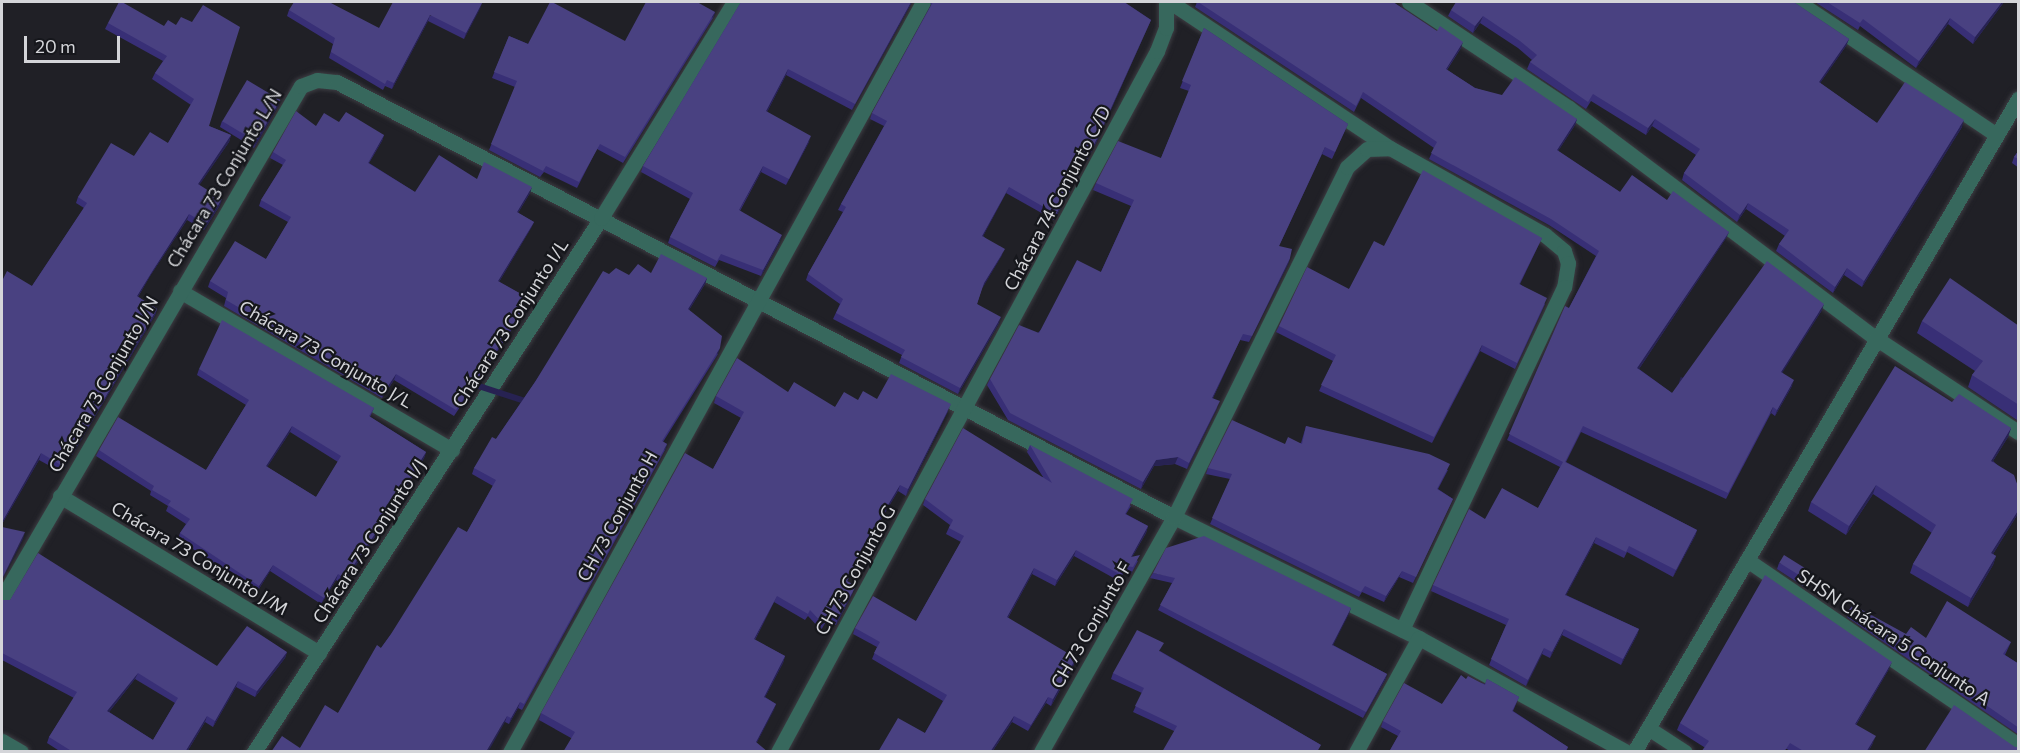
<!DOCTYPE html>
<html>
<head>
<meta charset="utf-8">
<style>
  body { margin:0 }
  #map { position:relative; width:2020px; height:753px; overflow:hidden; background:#202026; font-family:Commissioner,sans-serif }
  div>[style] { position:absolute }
  .roads { filter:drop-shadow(0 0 2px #3d3d43) drop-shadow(0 0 2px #3d3d43) }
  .street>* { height:15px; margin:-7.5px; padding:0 7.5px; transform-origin:7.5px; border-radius:7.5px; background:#37685d }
  .wall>* { inset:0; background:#382f76 }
  .shaded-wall>* { inset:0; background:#272252; transform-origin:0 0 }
  .building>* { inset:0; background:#494181; transform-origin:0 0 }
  span { translate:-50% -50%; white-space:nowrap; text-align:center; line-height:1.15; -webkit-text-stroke:4.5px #16171c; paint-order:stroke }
  .street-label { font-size:18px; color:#d4d5d9 }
  .frame { position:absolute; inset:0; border:3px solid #d4d5d9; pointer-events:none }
  .scale { position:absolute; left:24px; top:36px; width:96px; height:27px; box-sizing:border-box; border:3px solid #d4d5d9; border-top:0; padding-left:8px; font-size:18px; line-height:21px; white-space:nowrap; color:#d4d5d9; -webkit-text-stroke:4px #16171c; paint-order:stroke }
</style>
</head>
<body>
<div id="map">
  <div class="roads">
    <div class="street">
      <i style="left:1170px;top:2px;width:264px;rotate:33.6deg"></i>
      <i style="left:1390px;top:148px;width:178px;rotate:29.3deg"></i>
      <i style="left:1545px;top:235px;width:25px;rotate:40deg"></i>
      <i style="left:1564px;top:251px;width:13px;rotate:72deg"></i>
      <i style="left:1568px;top:263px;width:24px;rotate:99deg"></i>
      <i style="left:1564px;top:287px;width:379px;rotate:115.3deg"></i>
      <i style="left:1409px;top:2px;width:192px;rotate:33.5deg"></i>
      <i style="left:1569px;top:108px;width:385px;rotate:36.9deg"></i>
      <i style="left:1877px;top:339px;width:169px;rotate:33.4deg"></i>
      <i style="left:1798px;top:2px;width:239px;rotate:33.8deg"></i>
      <i style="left:180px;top:291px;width:315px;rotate:30.3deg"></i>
      <i style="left:60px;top:496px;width:303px;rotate:31.2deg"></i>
      <i style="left:1747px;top:560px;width:328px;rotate:34.3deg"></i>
      <i style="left:2px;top:598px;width:593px;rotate:-59.72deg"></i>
      <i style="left:301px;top:86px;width:17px;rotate:-21deg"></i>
      <i style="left:317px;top:80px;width:20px;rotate:6deg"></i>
      <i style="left:337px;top:82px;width:943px;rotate:27.46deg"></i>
      <i style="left:1174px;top:517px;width:273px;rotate:26.3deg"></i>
      <i style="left:1419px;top:638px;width:236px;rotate:28.8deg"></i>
      <i style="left:1648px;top:728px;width:44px;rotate:33deg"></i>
      <i style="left:2px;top:741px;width:22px;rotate:30deg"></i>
      <i style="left:254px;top:752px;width:637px;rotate:-56.98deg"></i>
      <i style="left:601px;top:218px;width:254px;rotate:-58.4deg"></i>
      <i style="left:510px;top:752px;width:856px;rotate:-61.16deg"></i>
      <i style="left:778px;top:752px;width:797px;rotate:-61.6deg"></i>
      <i style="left:1157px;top:51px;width:25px;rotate:-69deg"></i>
      <i style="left:1166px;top:28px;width:26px;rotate:-90deg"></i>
      <i style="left:1041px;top:752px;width:270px;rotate:-60.5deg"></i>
      <i style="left:1174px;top:517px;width:390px;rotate:-63.7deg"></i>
      <i style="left:1347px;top:167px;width:27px;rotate:-42deg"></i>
      <i style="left:1367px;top:149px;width:23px;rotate:-2deg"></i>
      <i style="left:1356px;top:752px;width:130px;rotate:-61.1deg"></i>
      <i style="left:1634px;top:752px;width:758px;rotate:-59.54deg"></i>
    </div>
  </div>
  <div class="wall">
    <i style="clip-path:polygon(741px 2px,912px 2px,852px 110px,786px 75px,767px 112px,809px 142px,786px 185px,761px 172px,740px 211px,780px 241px,761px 276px,719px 260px,715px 267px,668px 243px,670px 237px,690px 199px,641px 172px,643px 166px)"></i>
    <i style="clip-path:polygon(930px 2px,1124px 2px,1151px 20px,1096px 143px,1054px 220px,1006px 193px,983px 236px,1002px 255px,982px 288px,977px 304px,999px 323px,958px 394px,899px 363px,902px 355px,833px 319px,840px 304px,806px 280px,808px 274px,843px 212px,838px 210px,841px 204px,884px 126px,870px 119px,872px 113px,931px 5px)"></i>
    <i style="clip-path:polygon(1197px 2px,1393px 2px,1461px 48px,1447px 70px,1475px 88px,1577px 119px,1575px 125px,1558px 151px,1620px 192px,1667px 200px,1729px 232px,1726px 238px,1639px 369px,1672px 393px,1822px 310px,1782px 372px,1792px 386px,1775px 416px,1771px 413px,1726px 499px,1581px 432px,1566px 462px,1697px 530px,1695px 536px,1673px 577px,1627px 552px,1624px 558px,1594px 543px,1566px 595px,1639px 629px,1637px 635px,1621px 665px,1562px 635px,1550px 658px,1542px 654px,1526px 686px,1489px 665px,1506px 625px,1431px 591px,1433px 585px,1485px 519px,1538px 508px,1560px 467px,1507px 440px,1569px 308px,1596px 256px,1549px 225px,1429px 159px,1434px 148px,1361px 98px,1354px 112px,1195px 7px)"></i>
    <i style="clip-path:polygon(1815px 2px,2004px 2px,1973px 44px,1948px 24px,1916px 68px,1860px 26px,1858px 30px)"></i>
    <i style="clip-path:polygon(482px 3px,464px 39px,428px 21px,392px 89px,385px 86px,383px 90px,329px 58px,333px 44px,287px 16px,289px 10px,379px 28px)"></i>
    <i style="clip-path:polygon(1795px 3px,1849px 39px,1846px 46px,1820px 83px,1877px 123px,1962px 127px,1862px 287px,1844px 275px,1833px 293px,1776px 251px,1779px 244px,1785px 236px,1746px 209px,1737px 222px,1682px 180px,1684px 173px,1696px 155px,1652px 126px,1646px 135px,1591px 101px,1586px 109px,1527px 69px,1530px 62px,1532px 60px,1518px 48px,1480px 23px,1473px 33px,1448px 16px,1451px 10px)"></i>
    <i style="clip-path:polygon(715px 12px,713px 18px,623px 163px,597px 149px,577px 188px,544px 172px,540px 177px,489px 150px,515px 87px,492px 78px,509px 36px,528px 44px,625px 41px)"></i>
    <i style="clip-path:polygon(108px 23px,164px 26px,209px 126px,231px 135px,229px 142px,199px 185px,220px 205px,204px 230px,187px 220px,150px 276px,138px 297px,157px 309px,155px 315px,65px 467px,59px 471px,39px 460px,2px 524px,2px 281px,32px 286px,84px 208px,76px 203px,78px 197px,134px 156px,168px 143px,191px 105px,152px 79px,155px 73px,163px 61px,105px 29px)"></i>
    <i style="clip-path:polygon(1204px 28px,1348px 124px,1332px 159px,1322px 154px,1279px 246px,1290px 258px,1288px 264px,1249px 342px,1240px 340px,1213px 398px,1217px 408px,1187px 469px,1175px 464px,1154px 466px,1141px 489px,1008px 420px,987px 385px,990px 379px,1101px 272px,1131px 206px,1093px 190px,1096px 183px,1161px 158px,1189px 91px,1180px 88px)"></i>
    <i style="clip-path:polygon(280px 100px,278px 106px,254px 148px,220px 127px,222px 121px)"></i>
    <i style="clip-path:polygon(339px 122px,384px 135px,382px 141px,369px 163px,415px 192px,477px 179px,530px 193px,518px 213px,534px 222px,531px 228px,499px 282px,530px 299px,528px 305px,454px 416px,394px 380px,382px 398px,224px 306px,226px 298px,208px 287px,210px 281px,266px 259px,288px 222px,259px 206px,261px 200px,283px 165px,270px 158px,273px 152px,316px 126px)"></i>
    <i style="clip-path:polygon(2019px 150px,2019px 168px,2012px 163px,2014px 157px)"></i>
    <i style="clip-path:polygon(1542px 238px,1520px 284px,1545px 304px,1515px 369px,1480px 351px,1432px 443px,1319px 391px,1333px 361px,1276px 332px,1279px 326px,1349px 289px,1384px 246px)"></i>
    <i style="clip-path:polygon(651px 273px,707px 278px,705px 284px,689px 310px,718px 354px,663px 442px,667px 444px,665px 450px,522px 710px,518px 708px,509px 724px,505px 722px,300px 748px,338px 713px,381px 648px,467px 532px,493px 486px,472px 474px,474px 468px,496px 439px,609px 274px,629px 275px)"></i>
    <i style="clip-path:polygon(1922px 321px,2019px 326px,2019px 418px,2017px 420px,1968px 387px,1972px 375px,1975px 371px,1917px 333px)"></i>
    <i style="clip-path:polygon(evenodd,199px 369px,374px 408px,370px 417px,426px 452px,424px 458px,373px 540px,343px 584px,336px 580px,321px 604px,270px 571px,257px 592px,178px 539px,180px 533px,186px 524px,166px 511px,168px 506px,150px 495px,151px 491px,96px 456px,99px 450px,206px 470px,246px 405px,197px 375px,199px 369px,290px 432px,338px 462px,316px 497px,267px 467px,290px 432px)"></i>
    <i style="clip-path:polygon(788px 392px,835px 407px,858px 400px,877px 399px,948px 411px,906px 496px,898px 491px,866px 544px,847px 581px,853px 592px,836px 625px,827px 620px,821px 630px,808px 616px,805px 620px,774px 602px,755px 640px,785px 656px,783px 663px,765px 697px,776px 704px,757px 742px,571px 738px,539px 720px,541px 713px,713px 469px,741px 418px,714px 403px,716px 396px)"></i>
    <i style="clip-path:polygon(1952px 402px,2011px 428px,2008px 437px,1993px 461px,2019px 485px,2019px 512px,1993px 554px,1996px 556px,1993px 565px,1968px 607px,1910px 573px,1913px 564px,1932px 533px,1873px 494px,1846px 535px,1808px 511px,1811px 502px)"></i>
    <i style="clip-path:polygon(1306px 426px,1448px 470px,1438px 489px,1453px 499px,1413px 583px,1399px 577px,1384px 602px,1362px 592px,1359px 597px,1210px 524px,1230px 479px,1206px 474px,1208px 468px,1285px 444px,1301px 443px)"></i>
    <i style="clip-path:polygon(1030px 445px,1131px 506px,1126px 514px,1148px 526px,1146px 533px,1132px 557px,1138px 561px,1131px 574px,1124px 572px,1119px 581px,1074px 556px,1055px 586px,1032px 574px,1008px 618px,1074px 664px,1051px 706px,1046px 703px,1028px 731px,1012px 722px,992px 752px,878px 752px,925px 733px,943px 701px,872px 659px,877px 647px,853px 634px,855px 628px,916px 621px,961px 542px,946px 534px,950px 525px,923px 505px,925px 499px,1043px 477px,1027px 452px)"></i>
    <i style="clip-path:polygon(1779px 563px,1813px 573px,1811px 579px,1806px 588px,1777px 569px)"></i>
    <i style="clip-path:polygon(1153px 573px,1351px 608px,1333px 645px,1387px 674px,1385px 680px,1363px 718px,1158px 610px,1172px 583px,1150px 578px)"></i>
    <i style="clip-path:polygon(evenodd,2px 600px,217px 666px,287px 652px,285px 658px,255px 697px,236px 687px,213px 727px,205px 722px,187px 752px,61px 752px,47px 743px,49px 737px,74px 698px,2px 660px,2px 600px,135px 679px,175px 703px,153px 740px,109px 712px,135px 679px)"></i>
    <i style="clip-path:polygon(1849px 610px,1906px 634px,1926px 638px,2011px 642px,2005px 655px,2019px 664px,2019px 735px,1847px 617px)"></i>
    <i style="clip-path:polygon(1160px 651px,1321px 745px,1174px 731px,1133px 712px,1142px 693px,1111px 679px,1113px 673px)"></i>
    <i style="clip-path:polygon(1889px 669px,1856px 725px,1873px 743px,1868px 752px,1791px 752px,1787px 749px,1704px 747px,1677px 730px,1680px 723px)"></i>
    <i style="clip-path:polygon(1466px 679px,1485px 684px,1487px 679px,1519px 697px,1513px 711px,1568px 747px,1566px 752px,1389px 752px,1398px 736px,1381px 727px,1383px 721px,1442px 704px)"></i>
  </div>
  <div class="shaded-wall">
    <i style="clip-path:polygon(911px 2px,912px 2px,852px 110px,855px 104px)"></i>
    <i style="clip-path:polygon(2002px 2px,2004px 2px,1973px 44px,1975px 37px)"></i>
    <i style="clip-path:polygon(482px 3px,480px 9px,464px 39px,466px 33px)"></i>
    <i style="left:715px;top:12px;width:6px;height:171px;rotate:108deg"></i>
    <i style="clip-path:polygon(430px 15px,428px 21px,392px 89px,394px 83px)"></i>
    <i style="clip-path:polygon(1483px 16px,1480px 23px,1473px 33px,1475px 26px)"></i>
    <i style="clip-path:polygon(1950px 18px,1948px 24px,1916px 68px,1919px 61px)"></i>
    <i style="clip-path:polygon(1151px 20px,1096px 143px,1054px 220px,1056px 214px)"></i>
    <i style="clip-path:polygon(1849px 39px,1846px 46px,1816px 89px,1819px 82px)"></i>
    <i style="clip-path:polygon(1463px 42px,1461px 48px,1443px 75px,1446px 69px)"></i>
    <i style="clip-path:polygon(788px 69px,786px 75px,764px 118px,766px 111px)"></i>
    <i style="clip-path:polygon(280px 100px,278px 106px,254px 148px,256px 142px)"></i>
    <i style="clip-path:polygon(1577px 119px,1575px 125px,1555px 156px,1557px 150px)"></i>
    <i style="clip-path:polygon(1655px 119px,1652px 126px,1646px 135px,1648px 128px)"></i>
    <i style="clip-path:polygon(1964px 120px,1962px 127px,1862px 287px,1864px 281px)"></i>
    <i style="clip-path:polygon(231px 135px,229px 142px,196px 190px,198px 184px)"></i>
    <i style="clip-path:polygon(384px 135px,382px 141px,365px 168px,368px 163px)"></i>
    <i style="clip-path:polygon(811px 136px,809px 142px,786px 185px,789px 179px)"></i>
    <i style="left:1325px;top:147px;width:8px;height:109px;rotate:113deg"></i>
    <i style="clip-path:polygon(763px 166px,761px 172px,736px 216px,739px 210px)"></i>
    <i style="clip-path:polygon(532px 187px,530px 193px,515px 218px,517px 212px)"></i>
    <i style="clip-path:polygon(1009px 187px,1006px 193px,980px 242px,982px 236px)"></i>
    <i style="clip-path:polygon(222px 199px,220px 205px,204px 230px,206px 224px)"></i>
    <i style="clip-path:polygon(1748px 203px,1746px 209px,1737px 222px,1740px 215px)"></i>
    <i style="clip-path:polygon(189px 214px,187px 220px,150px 276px,135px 302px,137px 296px,153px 270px)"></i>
    <i style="clip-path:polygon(534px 222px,531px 228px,496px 287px,498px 281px)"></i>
    <i style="clip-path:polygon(1729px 232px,1726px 238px,1635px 375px,1637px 368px)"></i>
    <i style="clip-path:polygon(782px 235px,780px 241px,761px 276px,763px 270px)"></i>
    <i style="clip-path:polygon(1005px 249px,1002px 255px,982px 289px,984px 283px)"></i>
    <i style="clip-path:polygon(1290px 258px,1288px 264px,1249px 342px,1252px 336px)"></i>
    <i style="clip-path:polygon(1847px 268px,1844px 275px,1833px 293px,1835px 287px)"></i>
    <i style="clip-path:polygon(707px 278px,705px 284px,686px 315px,688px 309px)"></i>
    <i style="left:530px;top:299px;width:6px;height:133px;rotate:108deg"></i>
    <i style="clip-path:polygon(1824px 304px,1822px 310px,1779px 378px,1781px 372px)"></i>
    <i style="clip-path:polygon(157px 309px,155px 315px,65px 467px,59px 471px,61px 465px)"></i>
    <i style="clip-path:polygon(1001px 317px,999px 323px,958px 394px,960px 388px)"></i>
    <i style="clip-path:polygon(1243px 334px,1240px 340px,1210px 404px,1212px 398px)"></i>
    <i style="left:1482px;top:345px;width:6px;height:104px;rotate:108deg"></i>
    <i style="left:720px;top:348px;width:6px;height:110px;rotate:108deg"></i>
    <i style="clip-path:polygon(396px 374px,394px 380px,382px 398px,384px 392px)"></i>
    <i style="clip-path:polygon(1794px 380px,1792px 386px,1775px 416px,1777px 410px)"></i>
    <i style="clip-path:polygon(1220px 401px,1217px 408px,1187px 469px,1189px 463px)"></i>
    <i style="clip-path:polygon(951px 404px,948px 411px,906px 496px,908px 489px)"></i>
    <i style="left:1773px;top:407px;width:6px;height:97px;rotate:108deg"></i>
    <i style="clip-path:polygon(292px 426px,290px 432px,264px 472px,266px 466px)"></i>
    <i style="clip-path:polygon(2011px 428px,2008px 437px,1988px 469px,1991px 461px)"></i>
    <i style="left:667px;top:444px;width:6px;height:297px;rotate:108deg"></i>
    <i style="clip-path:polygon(426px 452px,424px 458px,373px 540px,343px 584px,345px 578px)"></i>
    <i style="clip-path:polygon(41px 453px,39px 460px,2px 524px,2px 522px)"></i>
    <i style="clip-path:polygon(1178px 457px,1175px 464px,1154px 466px,1141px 489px,1143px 482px,1156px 460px)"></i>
    <i style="clip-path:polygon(900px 485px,898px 491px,866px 544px,844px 587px,868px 538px)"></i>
    <i style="clip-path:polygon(1876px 485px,1873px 494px,1846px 535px,1849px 526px)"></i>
    <i style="clip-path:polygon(2019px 509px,2019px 512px,1988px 562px,1991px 553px)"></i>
    <i style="clip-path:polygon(1148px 526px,1146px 533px,1128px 564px,1131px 557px)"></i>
    <i style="clip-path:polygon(1697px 530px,1695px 536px,1673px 577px,1676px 570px)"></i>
    <i style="clip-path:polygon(25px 532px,23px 539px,2px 580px,2px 579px)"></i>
    <i style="clip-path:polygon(1596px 537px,1594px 543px,1563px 601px,1565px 595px)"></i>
    <i style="clip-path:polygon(1076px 550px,1074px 556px,1055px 586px,1057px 580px)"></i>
    <i style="clip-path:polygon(1996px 556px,1993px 565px,1968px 607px,1971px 598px)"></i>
    <i style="clip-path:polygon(273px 565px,270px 571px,257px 592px,259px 586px)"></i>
    <i style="clip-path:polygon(1034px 568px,1032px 574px,1005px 623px,1007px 617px)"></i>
    <i style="clip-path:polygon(1402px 571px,1399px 577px,1384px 602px,1386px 596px)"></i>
    <i style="clip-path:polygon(338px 574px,336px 580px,321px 604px,324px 598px)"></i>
    <i style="clip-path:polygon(856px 586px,853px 592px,836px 625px,838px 618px)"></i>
    <i style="clip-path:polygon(777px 596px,774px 602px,752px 645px,754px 639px)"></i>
    <i style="clip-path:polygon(1351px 608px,1349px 614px,1330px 651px,1332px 645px)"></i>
    <i style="clip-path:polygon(1564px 629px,1562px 635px,1550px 658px,1552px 652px)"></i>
    <i style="clip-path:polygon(1639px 629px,1637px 635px,1621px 665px,1623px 659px)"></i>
    <i style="clip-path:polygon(1544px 648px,1542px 654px,1526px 686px,1528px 680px)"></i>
    <i style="clip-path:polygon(287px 652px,285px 658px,255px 697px,257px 691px)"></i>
    <i style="clip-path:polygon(785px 656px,783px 663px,762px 703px,764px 697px)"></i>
    <i style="clip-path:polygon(1076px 658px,1074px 664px,1051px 706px,1053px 699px)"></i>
    <i style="clip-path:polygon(1892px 662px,1889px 669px,1852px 731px,1855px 724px)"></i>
    <i style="clip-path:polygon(138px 673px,135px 679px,105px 717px,107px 711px)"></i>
    <i style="clip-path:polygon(1387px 674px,1385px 680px,1363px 718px,1366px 712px)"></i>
    <i style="clip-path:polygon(238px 681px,236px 687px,213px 727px,215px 721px)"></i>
    <i style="clip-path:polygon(1048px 697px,1046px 703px,1028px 731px,1031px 725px)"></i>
    <i style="clip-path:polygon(520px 702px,518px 708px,509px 724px,511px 718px)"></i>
    <i style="clip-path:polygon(776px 704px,774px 710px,754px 748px,756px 742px)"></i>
    <i style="clip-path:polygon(207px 716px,205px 722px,187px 752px,185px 752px)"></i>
    <i style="clip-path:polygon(507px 716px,505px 722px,488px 752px,486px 752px)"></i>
    <i style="clip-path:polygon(1014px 716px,1012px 722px,992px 752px,990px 752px)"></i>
    <i style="clip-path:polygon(1876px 736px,1873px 743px,1868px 752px,1866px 752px)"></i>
  </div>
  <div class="building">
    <i style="clip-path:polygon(119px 2px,122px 2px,164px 26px,168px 20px,176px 25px,181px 17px,192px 22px,203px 5px,240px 27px,209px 126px,231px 135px,198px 184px,222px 199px,206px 224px,189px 214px,153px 270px,137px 296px,157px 309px,68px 461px,61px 465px,41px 453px,2px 522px,2px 281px,7px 271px,32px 286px,87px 203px,78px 197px,111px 143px,134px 156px,150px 132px,168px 143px,194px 99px,155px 73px,167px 56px,108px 23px)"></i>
    <i style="clip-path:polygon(294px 2px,329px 2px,379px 28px,393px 2px,479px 2px,482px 3px,466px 33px,430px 15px,394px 83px,387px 80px,385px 84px,331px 52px,335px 38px,289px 10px)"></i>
    <i style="clip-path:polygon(550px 2px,552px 2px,625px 41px,646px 2px,697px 2px,715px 12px,625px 157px,600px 144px,579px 182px,546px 166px,543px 171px,491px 144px,517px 81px,494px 72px,509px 36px,528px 44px)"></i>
    <i style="clip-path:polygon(741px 2px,911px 2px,855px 104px,788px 69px,766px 111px,811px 136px,789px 179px,763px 166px,739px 210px,782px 235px,763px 270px,721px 254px,717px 261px,670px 237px,693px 193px,643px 166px)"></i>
    <i style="clip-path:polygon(933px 2px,1124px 2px,1151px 20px,1098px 137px,1056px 214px,1009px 187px,982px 236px,1005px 249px,984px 283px,977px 304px,1001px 317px,960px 388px,901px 357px,905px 350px,836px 313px,843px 299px,808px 274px,846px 207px,841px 204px,887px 121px,872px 113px)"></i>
    <i style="clip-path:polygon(1198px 2px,1393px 2px,1437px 31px,1440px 26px,1463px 42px,1446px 69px,1475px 88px,1502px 95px,1515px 77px,1577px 119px,1557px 150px,1620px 192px,1632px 175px,1667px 200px,1673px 191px,1729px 232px,1637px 368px,1672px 393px,1767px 261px,1824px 304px,1781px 372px,1794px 380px,1777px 410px,1773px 407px,1728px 493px,1583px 426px,1565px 462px,1697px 530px,1676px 570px,1629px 546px,1626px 552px,1596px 537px,1565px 595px,1639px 629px,1623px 659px,1564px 629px,1552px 652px,1544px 648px,1528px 680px,1491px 659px,1509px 619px,1433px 585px,1469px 509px,1485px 519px,1502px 488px,1538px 508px,1563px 462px,1509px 434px,1565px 306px,1569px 308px,1599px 251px,1551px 219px,1431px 153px,1437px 142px,1363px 92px,1356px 106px)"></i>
    <i style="clip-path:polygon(1456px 2px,1795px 2px,1795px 3px,1849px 39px,1819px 82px,1877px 123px,1905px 82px,1964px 120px,1864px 281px,1847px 268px,1835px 287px,1779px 244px,1789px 230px,1748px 203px,1740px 215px,1684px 173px,1700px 149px,1655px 119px,1648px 128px,1593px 94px,1588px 102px,1530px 62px,1537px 55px,1520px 41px,1483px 16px,1475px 26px,1451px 10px)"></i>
    <i style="clip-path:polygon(1827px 2px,2002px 2px,1975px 37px,1950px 18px,1919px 61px,1863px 19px,1860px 23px)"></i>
    <i style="clip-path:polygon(1204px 28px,1348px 124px,1335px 152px,1325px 147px,1279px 246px,1292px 249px,1290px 258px,1252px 336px,1243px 334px,1212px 398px,1220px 401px,1189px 463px,1178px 457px,1156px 460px,1143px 482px,1010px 413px,990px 379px,1019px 325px,1039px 333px,1077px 260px,1101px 272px,1134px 200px,1096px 183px,1118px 141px,1161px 158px,1191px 85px,1182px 81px)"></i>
    <i style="left:247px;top:80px;width:39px;height:48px;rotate:31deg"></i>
    <i style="clip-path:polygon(296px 111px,316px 126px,324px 113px,339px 122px,346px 112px,384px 135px,368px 163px,415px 192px,439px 155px,477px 179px,484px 162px,532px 187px,517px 212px,534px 222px,498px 281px,530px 299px,456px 410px,396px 374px,384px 392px,226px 300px,228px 292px,210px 281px,235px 241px,266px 259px,291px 217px,261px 200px,286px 160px,273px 152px)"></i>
    <i style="clip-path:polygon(2019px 150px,2019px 159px,2014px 157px)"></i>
    <i style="clip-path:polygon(1423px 170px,1542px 238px,1519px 284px,1547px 298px,1517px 363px,1482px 345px,1434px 437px,1321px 385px,1336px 355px,1279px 326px,1307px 267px,1349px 289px,1374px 241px,1384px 246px)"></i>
    <i style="clip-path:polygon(661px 254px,707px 278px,688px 309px,722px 336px,720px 348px,662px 441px,667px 444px,524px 704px,520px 702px,511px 718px,507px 716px,486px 752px,271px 752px,282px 736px,300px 748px,325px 705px,338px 713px,377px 645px,381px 648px,391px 634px,458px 527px,467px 532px,496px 480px,474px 468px,492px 437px,496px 439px,535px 382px,603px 271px,609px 274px,616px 268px,629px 275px,638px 264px,651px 273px)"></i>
    <i style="clip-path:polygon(1950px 278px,2019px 326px,2019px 405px,1972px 375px,1983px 361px,1922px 321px)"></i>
    <i style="clip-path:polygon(evenodd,222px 320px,374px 408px,369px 416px,426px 452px,375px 534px,345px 578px,338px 574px,324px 598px,273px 565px,259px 586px,180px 533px,190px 519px,168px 505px,171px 501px,152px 490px,154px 486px,99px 450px,118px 417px,206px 470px,249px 400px,199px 369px,222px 320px,292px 426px,341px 456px,316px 497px,266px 466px,292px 426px)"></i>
    <i style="clip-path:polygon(737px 358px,788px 392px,794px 382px,835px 407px,844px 392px,858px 400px,863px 391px,877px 399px,891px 374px,951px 404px,908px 489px,900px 485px,868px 538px,847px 581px,856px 586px,838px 618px,829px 613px,823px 624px,810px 610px,808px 614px,777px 596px,754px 639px,785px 656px,764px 697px,776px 704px,756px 742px,768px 752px,563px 752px,575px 732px,541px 713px,685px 453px,713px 469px,744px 412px,716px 396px)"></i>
    <i style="clip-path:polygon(1895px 366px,1952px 402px,1959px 394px,2011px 428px,1991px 461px,2014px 475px,2017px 484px,2019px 485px,2019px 509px,1991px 553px,1996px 556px,1971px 598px,1913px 564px,1936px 525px,1876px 485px,1849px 526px,1811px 502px)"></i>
    <i style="clip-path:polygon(1232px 420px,1285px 444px,1288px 437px,1302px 444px,1306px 426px,1429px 454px,1450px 464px,1437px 489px,1453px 499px,1416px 577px,1402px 571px,1386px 596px,1365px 586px,1361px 592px,1212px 518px,1232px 474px,1208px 468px)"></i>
    <i style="clip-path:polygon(963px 428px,1052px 483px,1030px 445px,1133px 499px,1125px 514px,1148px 526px,1131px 557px,1140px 555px,1133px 567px,1126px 566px,1121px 575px,1076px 550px,1057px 580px,1034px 568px,1007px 617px,1076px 658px,1053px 699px,1048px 697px,1031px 725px,1014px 716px,990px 752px,878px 752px,898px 718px,925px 733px,947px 695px,874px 653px,880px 642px,855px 628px,873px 596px,916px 621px,964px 536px,949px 528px,953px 520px,925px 499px)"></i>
    <i style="clip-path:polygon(2px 527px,25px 532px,2px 579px)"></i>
    <i style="clip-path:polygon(1204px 536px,1351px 608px,1332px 645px,1387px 674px,1366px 712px,1160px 605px,1175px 578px,1153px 573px,1166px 548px)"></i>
    <i style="clip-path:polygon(evenodd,38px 553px,217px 666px,247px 626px,287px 652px,257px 691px,238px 681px,215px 721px,207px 716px,185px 752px,73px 752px,49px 737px,77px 692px,2px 653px,2px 600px,10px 600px,38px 553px,138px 673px,178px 698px,153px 740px,107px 711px,138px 673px)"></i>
    <i style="left:1784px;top:555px;width:34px;height:9px;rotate:32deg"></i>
    <i style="clip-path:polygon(1765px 575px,1892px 662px,1855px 724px,1876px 736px,1866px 752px,1805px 752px,1790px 743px,1784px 752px,1701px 752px,1709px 741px,1680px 723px)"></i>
    <i style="clip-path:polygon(1947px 601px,2011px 642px,2003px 654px,2019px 664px,2019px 728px,1849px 610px,1853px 605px,1906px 634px,1911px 627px,1926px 638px)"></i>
    <i style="clip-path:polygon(1137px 630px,1164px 643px,1159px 651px,1321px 745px,1317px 752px,1162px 752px,1177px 726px,1135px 706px,1144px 688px,1113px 673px)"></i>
    <i style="clip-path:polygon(1461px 675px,1466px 679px,1468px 676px,1485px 685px,1487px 679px,1519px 697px,1512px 711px,1568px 747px,1565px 752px,1389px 752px,1401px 731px,1383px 721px,1404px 683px,1442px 704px)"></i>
    <i style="clip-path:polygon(1954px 705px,2015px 747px,2019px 747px,2019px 752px,1924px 752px)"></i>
  </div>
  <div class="street-label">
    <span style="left:224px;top:178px;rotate:-59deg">Chácara 73 Conjunto L/N</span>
    <span style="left:1057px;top:198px;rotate:-62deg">Chácara 74 Conjunto C/D</span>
    <span style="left:510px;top:323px;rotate:-57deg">Chácara 73 Conjunto I/L</span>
    <span style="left:326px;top:354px;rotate:30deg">Chácara 73 Conjunto J/L</span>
    <span style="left:103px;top:384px;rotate:-60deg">Chácara 73 Conjunto J/N</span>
    <span style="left:617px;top:516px;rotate:-61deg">CH 73 Conjunto H</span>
    <span style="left:369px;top:541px;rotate:-57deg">Chácara 73 Conjunto I/J</span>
    <span style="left:200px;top:558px;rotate:31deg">Chácara 73 Conjunto J/M</span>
    <span style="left:855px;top:570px;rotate:-61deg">CH 73 Conjunto G</span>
    <span style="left:1091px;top:625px;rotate:-60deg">CH 73 Conjunto F</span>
    <span style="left:1894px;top:637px;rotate:34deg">SHSN Chácara 5 Conjunto A</span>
  </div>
  <div class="frame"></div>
  <div class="scale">20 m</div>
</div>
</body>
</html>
